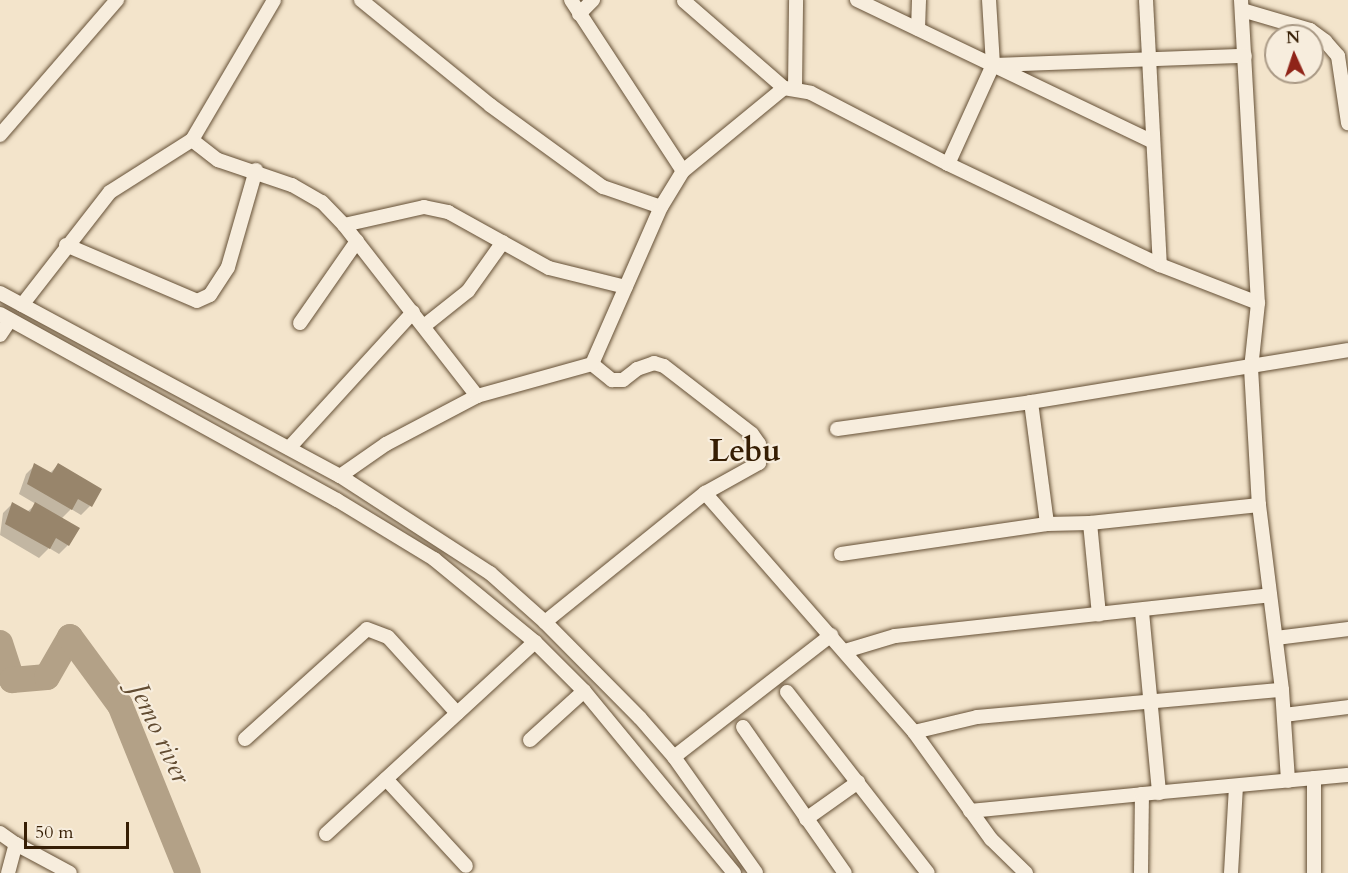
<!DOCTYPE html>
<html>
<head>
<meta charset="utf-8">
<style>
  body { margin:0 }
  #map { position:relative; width:1348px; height:873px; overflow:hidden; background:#f3e4cb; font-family:Cardo,serif }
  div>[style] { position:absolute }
  .shadow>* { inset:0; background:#0003 }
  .river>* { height:26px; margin:-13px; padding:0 13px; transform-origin:13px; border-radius:13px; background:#b3a187 }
  .building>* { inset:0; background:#98856b }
  .roads { filter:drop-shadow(0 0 2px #655036) drop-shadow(0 0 2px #655036) }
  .street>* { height:14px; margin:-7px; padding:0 7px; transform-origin:7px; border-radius:7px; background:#f7eddd }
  span { translate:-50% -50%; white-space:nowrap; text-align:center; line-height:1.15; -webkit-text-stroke:4.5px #f7eddd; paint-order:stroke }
  .water-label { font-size:27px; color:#624c32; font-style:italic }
  .district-label { font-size:32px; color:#361e04; font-weight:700 }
  .north { position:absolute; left:1264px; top:24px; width:60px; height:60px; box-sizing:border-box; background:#f7eddd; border:2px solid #aa9a86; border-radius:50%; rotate:357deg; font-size:16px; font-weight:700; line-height:24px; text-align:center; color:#361e04 }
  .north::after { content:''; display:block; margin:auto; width:21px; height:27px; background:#8f2418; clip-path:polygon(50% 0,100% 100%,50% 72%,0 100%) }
  .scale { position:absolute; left:24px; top:822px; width:105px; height:27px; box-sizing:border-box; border:3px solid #361e04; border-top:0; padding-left:8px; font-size:18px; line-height:21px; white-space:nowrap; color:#361e04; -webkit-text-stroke:4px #f7eddd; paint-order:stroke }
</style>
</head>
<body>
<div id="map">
  <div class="shadow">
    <i style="clip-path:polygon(35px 465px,50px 473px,58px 465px,90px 506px,81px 515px,71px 509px,61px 519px,68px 545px,59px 554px,49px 548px,39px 558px,0 535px,3px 513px,12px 504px,27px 512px,36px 504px,19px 494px,26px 474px)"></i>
  </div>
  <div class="river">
    <i style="left:0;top:643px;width:39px;rotate:72deg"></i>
    <i style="left:12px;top:680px;width:35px;rotate:-5deg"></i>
    <i style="left:47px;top:677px;width:46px;rotate:-60.1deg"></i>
    <i style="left:70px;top:637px;width:84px;rotate:53.7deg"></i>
    <i style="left:120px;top:705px;width:181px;rotate:68deg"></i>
  </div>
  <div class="building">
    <i style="clip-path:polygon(34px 463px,52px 473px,58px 463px,102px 489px,92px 507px,78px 499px,72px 510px,27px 484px)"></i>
    <i style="clip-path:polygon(12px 502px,30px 512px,35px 502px,80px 528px,69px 546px,56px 538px,50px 549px,5px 524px)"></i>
  </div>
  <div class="roads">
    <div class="street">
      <i style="left:361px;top:0;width:166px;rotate:39.1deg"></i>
      <i style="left:490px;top:105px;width:140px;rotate:36deg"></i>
      <i style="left:603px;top:187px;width:61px;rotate:19deg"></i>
      <i style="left:571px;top:0;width:204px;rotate:56.8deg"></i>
      <i style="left:857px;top:0;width:328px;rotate:25.6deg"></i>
      <i style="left:1146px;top:0;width:265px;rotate:87deg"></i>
      <i style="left:1241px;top:0;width:303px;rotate:86.8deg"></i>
      <i style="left:1258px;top:303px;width:65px;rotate:96.1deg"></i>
      <i style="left:1251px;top:368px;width:137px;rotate:86.7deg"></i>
      <i style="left:1259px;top:505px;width:186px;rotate:82.9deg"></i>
      <i style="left:1282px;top:690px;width:91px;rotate:86.2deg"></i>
      <i style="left:684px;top:1px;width:133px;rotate:41deg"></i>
      <i style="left:1242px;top:10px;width:71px;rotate:16.4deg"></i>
      <i style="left:1310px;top:30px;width:19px;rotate:36deg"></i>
      <i style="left:1325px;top:41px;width:20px;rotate:49deg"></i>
      <i style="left:1338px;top:56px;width:68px;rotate:81.5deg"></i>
      <i style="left:579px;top:14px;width:20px;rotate:-45deg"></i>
      <i style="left:918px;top:29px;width:29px;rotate:-88deg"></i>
      <i style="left:995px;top:65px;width:250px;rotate:-2.1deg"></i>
      <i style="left:795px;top:88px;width:88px;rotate:-89.3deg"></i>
      <i style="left:0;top:135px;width:179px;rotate:-49.1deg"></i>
      <i style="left:192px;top:140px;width:33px;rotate:38deg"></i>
      <i style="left:218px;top:160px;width:78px;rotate:18.7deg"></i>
      <i style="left:292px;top:185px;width:34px;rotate:30deg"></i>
      <i style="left:322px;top:202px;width:32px;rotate:46deg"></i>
      <i style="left:344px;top:225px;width:217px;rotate:52.1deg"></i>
      <i style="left:948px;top:164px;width:109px;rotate:-65.6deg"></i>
      <i style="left:993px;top:65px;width:65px;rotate:-93.5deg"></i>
      <i style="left:344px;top:225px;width:82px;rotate:-12.7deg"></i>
      <i style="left:424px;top:207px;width:25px;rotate:12deg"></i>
      <i style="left:448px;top:212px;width:115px;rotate:29deg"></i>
      <i style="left:549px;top:268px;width:79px;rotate:13.9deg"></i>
      <i style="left:66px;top:245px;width:142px;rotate:23.1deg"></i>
      <i style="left:197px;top:301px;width:14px;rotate:-25deg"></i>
      <i style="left:210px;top:295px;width:33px;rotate:-57deg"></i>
      <i style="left:228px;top:267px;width:101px;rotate:-73.9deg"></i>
      <i style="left:0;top:293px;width:386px;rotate:28.3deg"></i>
      <i style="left:340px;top:476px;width:179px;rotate:32.9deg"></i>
      <i style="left:490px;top:573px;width:74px;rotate:41.7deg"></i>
      <i style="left:545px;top:622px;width:135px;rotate:45.3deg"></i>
      <i style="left:640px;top:718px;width:52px;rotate:48.9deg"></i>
      <i style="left:674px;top:757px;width:142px;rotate:54.7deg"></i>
      <i style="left:22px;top:305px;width:143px;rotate:-52.1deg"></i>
      <i style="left:110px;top:192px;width:97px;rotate:-32.4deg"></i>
      <i style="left:192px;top:140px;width:162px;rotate:-59.6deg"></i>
      <i style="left:0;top:314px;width:385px;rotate:28.9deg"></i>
      <i style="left:337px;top:500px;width:114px;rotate:31.3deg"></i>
      <i style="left:434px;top:559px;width:131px;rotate:39.4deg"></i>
      <i style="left:535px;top:642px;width:69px;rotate:45deg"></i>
      <i style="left:584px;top:691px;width:236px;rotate:50.5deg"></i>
      <i style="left:300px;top:323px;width:100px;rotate:-55.2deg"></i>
      <i style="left:424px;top:326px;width:56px;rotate:-38.5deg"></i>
      <i style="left:468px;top:291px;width:60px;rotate:-54.5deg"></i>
      <i style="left:0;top:335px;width:18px;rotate:-56deg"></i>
      <i style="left:592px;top:364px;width:26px;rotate:39deg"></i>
      <i style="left:612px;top:380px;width:11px"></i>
      <i style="left:623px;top:380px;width:18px;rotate:-38deg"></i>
      <i style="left:637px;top:369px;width:18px;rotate:-19deg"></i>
      <i style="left:654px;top:363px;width:10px;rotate:17deg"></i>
      <i style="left:664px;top:366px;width:111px;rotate:37.7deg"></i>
      <i style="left:752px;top:434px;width:12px;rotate:55deg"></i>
      <i style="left:759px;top:444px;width:19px;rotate:90deg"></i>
      <i style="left:759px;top:463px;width:62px;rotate:150.9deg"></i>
      <i style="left:1031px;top:402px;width:123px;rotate:82.5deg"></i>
      <i style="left:837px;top:429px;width:196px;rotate:-7.9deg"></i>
      <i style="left:1031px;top:402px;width:321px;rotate:-9.3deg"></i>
      <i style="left:289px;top:448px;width:184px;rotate:-47.6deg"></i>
      <i style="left:340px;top:476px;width:56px;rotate:-34.8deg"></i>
      <i style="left:386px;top:444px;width:103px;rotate:-27.8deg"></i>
      <i style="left:477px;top:396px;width:119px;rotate:-15.5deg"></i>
      <i style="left:592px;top:364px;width:171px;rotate:-66.3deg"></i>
      <i style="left:661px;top:207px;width:42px;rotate:-58.6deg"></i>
      <i style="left:683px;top:171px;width:131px;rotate:-39.4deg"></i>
      <i style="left:784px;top:88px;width:27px;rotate:10deg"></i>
      <i style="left:811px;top:93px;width:154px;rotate:27.4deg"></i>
      <i style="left:948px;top:164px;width:235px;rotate:25.5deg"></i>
      <i style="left:1160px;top:265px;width:105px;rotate:21.2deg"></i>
      <i style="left:1090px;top:523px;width:92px;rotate:84.4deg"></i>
      <i style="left:841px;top:554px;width:208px;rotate:-8.3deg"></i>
      <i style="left:1047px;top:524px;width:43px;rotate:-1.3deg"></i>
      <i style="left:1090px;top:523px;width:170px;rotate:-6.1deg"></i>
      <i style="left:1142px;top:612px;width:182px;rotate:84.6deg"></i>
      <i style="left:545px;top:622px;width:206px;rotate:-38.9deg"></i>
      <i style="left:705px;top:493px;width:317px;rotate:48.8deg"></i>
      <i style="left:914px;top:732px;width:132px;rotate:54.3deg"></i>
      <i style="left:991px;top:839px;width:49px;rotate:44.2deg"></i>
      <i style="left:1276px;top:638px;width:73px;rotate:-7.1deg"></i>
      <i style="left:845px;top:651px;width:52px;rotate:-16.7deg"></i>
      <i style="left:895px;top:636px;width:377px;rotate:-6.2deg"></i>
      <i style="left:787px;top:692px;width:229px;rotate:52.1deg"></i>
      <i style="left:1284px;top:715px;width:64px;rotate:-7.1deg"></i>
      <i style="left:743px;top:727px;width:178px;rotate:55.1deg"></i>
      <i style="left:914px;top:732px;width:65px;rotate:-13.4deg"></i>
      <i style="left:977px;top:717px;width:306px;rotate:-5.1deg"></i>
      <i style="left:245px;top:739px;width:164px;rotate:-42deg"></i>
      <i style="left:367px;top:629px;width:22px;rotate:21deg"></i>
      <i style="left:388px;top:637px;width:103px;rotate:47.8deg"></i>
      <i style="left:530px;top:740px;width:73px;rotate:-42.2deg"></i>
      <i style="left:674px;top:757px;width:199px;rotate:-37.8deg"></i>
      <i style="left:386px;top:779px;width:118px;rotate:47.4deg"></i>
      <i style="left:970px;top:811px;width:173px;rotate:-5.6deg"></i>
      <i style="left:806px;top:819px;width:64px;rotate:-35.4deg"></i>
      <i style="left:0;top:833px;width:19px;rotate:35deg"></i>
      <i style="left:326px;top:834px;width:284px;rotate:-42.6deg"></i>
      <i style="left:8px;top:873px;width:30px;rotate:-75deg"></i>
      <i style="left:16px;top:844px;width:61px;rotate:28.2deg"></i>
      <i style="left:1141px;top:873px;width:79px;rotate:-89.3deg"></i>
      <i style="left:1142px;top:794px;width:207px;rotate:-5.3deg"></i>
      <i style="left:1231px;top:873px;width:87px;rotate:-86.7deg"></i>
      <i style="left:1314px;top:873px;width:95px;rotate:-90deg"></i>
    </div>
  </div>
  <div class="water-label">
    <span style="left:160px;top:733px;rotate:65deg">Jemo river</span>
  </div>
  <div class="district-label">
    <span style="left:745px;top:451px">Lebu</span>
  </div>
  <div class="north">N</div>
  <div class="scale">50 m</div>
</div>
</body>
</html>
